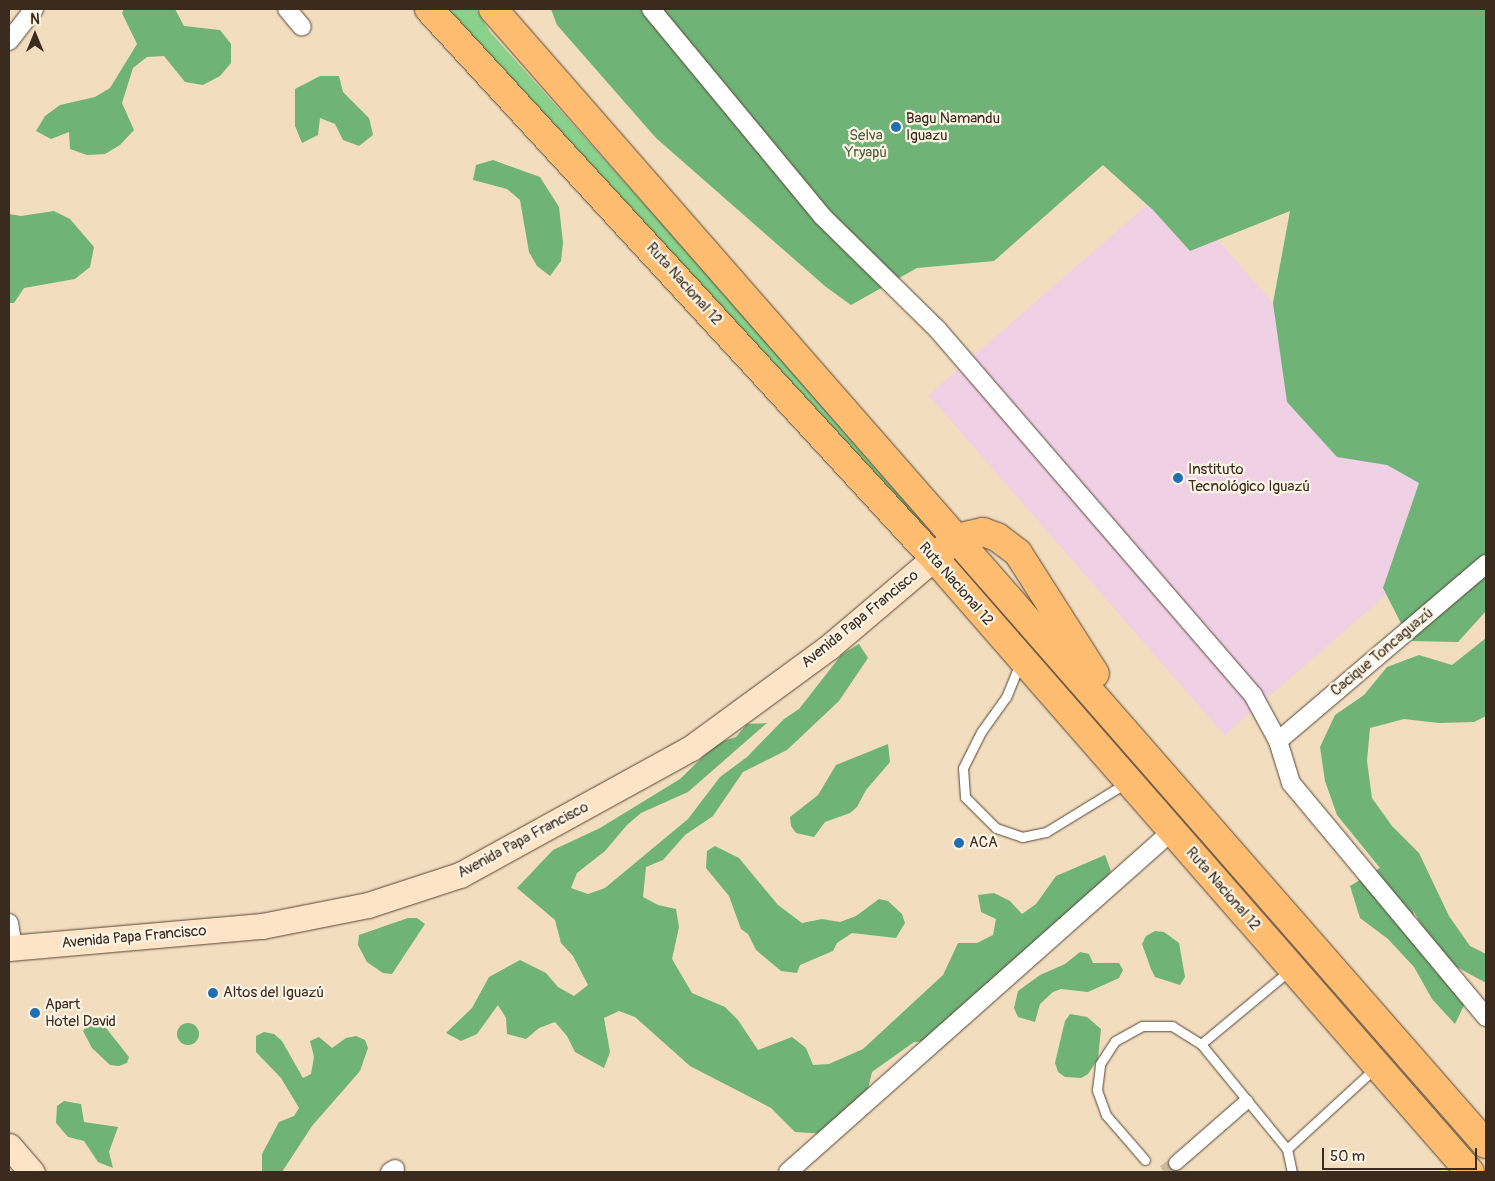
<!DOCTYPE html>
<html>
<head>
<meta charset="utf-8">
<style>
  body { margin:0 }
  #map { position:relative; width:1495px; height:1181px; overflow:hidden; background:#f2ddbe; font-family:Pangolin,sans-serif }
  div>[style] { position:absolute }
  .built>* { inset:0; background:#f0d0e4; transform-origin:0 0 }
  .green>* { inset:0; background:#8ad18b }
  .forest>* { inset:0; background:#6fb377 }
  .round { border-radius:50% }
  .pedestrian-tunnel>* { height:14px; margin-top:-7px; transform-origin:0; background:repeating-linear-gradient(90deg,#cdb99e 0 14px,transparent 0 21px) }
  .roads { filter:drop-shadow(0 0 1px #564536) drop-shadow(0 0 1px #564536) }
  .service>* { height:9px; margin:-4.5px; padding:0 4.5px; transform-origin:4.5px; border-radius:4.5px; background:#fff }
  .pedestrian>* { height:14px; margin:-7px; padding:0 7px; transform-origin:7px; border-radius:7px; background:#fff }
  .minor>* { height:18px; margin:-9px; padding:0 9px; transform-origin:9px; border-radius:9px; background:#fff }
  .secondary>* { height:25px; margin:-12.5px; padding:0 12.5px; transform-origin:12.5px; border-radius:12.5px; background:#fee4c6 }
  .trunk>* { height:28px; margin:-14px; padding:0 14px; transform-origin:14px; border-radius:14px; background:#fdbc70 }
  .dots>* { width:14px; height:14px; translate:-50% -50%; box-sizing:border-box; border:2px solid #fcf5e5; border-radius:50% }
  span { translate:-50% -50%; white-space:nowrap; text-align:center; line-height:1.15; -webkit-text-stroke:4.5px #fcf5e5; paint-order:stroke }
  .poi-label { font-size:15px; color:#3b2a1e }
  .left { translate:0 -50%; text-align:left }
  .park-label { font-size:15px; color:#535c3f }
  .street-label { font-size:15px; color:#3b2a1e }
  .frame { position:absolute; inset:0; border:10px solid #3b2a1e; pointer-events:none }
  .north { position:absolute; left:10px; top:10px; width:50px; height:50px; -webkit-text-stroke:4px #fcf5e5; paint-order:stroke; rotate:0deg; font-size:14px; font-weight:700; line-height:20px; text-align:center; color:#3b2a1e }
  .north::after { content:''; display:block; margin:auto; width:18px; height:22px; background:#3b2a1e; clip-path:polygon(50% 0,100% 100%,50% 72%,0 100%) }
  .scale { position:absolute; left:1322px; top:1148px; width:155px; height:22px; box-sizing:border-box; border:2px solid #3b2a1e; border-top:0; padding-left:6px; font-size:15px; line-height:18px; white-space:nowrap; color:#3b2a1e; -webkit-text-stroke:4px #fcf5e5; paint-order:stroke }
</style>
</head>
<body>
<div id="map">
  <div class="built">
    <i style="left:1170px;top:185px;width:451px;height:320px;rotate:49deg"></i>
  </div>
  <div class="green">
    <i style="clip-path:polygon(445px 9px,476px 9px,490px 32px,928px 521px,920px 527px)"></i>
  </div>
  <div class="forest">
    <i style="clip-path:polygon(124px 9px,175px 9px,184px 26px,220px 30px,231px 44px,231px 63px,220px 76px,203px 85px,185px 82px,164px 56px,147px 57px,133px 68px,122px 103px,134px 130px,120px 145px,105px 154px,87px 155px,70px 149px,69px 132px,51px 139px,36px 131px,45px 116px,60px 105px,95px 97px,110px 88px,137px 44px,122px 13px)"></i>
    <i style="clip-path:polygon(551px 9px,1486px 9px,1486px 611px,1458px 642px,1410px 641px,1383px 588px,1419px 483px,1387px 465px,1337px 457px,1287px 402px,1273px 303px,1290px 211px,1190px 251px,1153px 210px,1103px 165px,994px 261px,917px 268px,851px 305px,826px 287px,656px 138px,557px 25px)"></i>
    <i style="clip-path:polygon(320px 76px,339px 76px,343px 92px,369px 118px,373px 135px,359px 146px,343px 140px,335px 124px,320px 118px,318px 135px,302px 143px,295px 126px,295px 89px)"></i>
    <i style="clip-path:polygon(493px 160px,540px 177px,559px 207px,563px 243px,561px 261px,550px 276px,537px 266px,529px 252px,520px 200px,507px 189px,473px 180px,476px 165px)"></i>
    <i style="clip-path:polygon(54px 211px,70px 219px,94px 247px,90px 267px,75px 279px,24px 288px,14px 303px,9px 303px,9px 214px,21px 216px)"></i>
    <i style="clip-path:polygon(1486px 638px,1486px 716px,1474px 722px,1439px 723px,1404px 719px,1370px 728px,1367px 761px,1372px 798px,1392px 826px,1419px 853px,1449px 916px,1470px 946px,1486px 954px,1486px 983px,1455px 966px,1429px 939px,1413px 910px,1420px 941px,1470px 993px,1455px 1024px,1432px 999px,1414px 967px,1388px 939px,1360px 918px,1350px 886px,1380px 868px,1337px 815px,1325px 781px,1320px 747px,1335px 715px,1364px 695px,1387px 667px,1419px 655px,1452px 665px)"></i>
    <i style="clip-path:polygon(859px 644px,868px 658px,839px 701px,787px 750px,743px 772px,713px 816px,685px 835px,663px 860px,646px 867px,643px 897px,658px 905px,676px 909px,679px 927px,672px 959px,692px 993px,725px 1007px,738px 1020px,758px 1050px,792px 1037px,806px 1048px,813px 1065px,829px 1064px,863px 1049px,943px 975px,958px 943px,977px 943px,993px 935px,996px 919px,981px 912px,978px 895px,994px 893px,1010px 901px,1022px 914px,1036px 904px,1056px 876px,1105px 855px,1111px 871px,1101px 886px,931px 1041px,914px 1042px,872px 1072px,868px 1089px,869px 1105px,828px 1134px,795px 1132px,771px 1108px,690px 1066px,635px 1017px,619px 1011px,604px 1018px,610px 1052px,604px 1068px,575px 1052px,567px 1036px,555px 1022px,539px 1028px,526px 1039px,507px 1034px,506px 1018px,498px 1005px,477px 1034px,461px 1041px,446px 1033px,472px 1008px,489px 977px,520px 960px,546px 973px,558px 987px,574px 996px,588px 985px,573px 956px,561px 943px,555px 920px,517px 888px,553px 850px,600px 828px,680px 779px,717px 743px,736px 737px,747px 724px,767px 723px,688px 792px,641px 813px,627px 825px,605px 851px,577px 873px,571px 888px,588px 894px,605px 888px,688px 819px,720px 777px,747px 757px,784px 719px,799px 709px,842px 654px)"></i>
    <i style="clip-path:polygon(888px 744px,890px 762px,866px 790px,857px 807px,850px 813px,825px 822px,814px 837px,796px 833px,791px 826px,790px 817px,818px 795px,836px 765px)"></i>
    <i style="clip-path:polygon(715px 846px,739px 858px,778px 905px,802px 923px,822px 919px,840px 922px,856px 916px,879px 899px,888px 901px,902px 914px,905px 923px,896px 938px,852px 933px,837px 943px,833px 951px,800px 965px,797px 973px,781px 971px,756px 950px,748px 934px,741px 929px,729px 896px,706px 868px,707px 851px)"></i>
    <i style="clip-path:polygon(408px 918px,417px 918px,425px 924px,392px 974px,383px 973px,367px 962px,358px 945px,359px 935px)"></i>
    <i style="clip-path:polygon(1155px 931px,1164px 932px,1179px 943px,1185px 977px,1180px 985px,1155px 977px,1151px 969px,1142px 944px,1146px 936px)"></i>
    <i style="clip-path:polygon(1080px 952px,1089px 954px,1093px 963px,1119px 963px,1123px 970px,1119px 978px,1088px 992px,1061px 989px,1053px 992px,1040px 1004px,1035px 1022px,1018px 1017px,1014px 1008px,1018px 991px,1040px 975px,1065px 964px)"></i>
    <i style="clip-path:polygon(1070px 1014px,1087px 1017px,1101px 1029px,1098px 1059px,1088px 1074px,1081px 1078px,1065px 1077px,1058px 1072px,1055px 1063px,1065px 1021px)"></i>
    <i style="clip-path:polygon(92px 1017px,106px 1028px,129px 1057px,127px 1063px,119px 1066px,110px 1065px,92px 1048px,83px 1031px)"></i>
    <i class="round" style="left:177px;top:1023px;width:22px;height:22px"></i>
    <i style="clip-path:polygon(264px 1032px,274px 1034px,282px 1041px,303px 1078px,311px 1074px,314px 1057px,310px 1041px,319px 1037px,332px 1048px,346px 1038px,356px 1036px,365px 1040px,368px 1048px,360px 1071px,312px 1126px,282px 1172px,262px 1171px,262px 1154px,279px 1122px,294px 1116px,299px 1108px,281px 1078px,256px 1052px,256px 1036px)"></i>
    <i style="clip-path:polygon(64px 1101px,81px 1104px,84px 1122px,118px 1127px,109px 1152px,113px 1168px,98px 1162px,84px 1141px,68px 1137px,56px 1123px,57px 1106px)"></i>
  </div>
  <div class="pedestrian-tunnel">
    <i style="left:1164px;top:1172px;width:15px;rotate:-37deg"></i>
  </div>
  <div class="roads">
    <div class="service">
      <i style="left:1020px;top:663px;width:37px;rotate:112deg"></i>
      <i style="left:1006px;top:697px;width:43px;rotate:125.5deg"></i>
      <i style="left:981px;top:732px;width:40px;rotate:116.6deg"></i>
      <i style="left:963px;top:768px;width:29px;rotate:86deg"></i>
      <i style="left:965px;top:797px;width:44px;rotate:45deg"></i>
      <i style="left:996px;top:828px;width:28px;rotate:19deg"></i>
      <i style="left:1022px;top:837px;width:25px;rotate:-12deg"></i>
      <i style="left:1046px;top:832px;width:94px;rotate:-31.5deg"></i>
      <i style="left:1201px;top:1044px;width:116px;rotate:-39.7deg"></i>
      <i style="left:1287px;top:1149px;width:120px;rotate:-42.6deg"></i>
      <i style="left:1145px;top:1160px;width:60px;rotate:-130.9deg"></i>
      <i style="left:1106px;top:1115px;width:27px;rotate:-110deg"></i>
      <i style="left:1097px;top:1090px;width:26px;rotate:-83deg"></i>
      <i style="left:1100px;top:1064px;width:27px;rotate:-57deg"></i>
      <i style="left:1115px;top:1041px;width:31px;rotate:-29deg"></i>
      <i style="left:1142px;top:1026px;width:30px"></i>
      <i style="left:1172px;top:1026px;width:34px;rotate:32deg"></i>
      <i style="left:1201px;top:1044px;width:136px;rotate:50.7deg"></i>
      <i style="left:1287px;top:1149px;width:24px;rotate:78deg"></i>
    </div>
    <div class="pedestrian">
      <i style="left:1176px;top:1163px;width:93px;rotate:-41.1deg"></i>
    </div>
    <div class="minor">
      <i style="left:287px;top:9px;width:23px;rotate:50deg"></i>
      <i style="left:651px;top:9px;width:268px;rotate:50.4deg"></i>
      <i style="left:822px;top:216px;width:161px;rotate:44.5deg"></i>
      <i style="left:937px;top:329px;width:484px;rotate:49.2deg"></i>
      <i style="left:1253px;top:695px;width:52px;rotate:61.5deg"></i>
      <i style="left:1278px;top:741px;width:44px;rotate:72.8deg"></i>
      <i style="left:1291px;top:783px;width:305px;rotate:50.2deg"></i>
      <i style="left:9px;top:41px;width:41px;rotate:-52deg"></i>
      <i style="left:1278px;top:741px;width:273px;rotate:-40.4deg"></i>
      <i style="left:9px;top:923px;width:25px;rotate:81deg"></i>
      <i style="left:390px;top:1172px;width:6px;rotate:-31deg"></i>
      <i style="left:788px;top:1172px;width:514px;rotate:-41.61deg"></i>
    </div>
    <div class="secondary">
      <i style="left:9px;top:948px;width:254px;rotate:-5deg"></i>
      <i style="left:262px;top:926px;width:108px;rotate:-11.2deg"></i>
      <i style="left:368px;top:905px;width:97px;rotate:-18.1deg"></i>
      <i style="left:460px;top:875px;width:264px;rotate:-28.8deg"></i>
      <i style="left:691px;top:748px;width:171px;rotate:-36.2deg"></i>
      <i style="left:829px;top:647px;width:138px;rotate:-40.3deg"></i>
      <i style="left:9px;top:1146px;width:35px;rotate:49deg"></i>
    </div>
    <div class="trunk">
      <i style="left:429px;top:9px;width:746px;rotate:47.39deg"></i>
      <i style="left:934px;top:558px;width:815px;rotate:48.88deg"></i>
      <i style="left:493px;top:9px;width:1508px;rotate:48.82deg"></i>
      <i style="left:945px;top:548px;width:16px;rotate:-40deg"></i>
      <i style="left:957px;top:538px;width:27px;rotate:-13deg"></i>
      <i style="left:983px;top:532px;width:15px;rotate:20deg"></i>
      <i style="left:997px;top:537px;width:26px;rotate:37deg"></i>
      <i style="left:1018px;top:553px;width:143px;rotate:57.5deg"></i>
    </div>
  </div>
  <div class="dots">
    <i style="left:896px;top:127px;background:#1f6fb2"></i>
    <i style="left:1178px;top:478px;background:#1f6fb2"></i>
    <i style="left:959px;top:843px;background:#1f6fb2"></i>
    <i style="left:213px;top:993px;background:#1f6fb2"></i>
    <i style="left:35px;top:1013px;background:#1f6fb2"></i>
  </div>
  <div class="poi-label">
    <span class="left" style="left:906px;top:127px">Bagu Namandu<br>Iguazu</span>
    <span class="left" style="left:1188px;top:478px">Instituto<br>Tecnológico Iguazú</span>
    <span class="left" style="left:969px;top:843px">ACA</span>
    <span class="left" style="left:223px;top:993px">Altos del Iguazú</span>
    <span class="left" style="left:45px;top:1013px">Apart<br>Hotel David</span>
  </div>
  <div class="park-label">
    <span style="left:866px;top:144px">Selva<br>Yryapú</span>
  </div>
  <div class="street-label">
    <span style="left:684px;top:284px;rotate:48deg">Ruta Nacional 12</span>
    <span style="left:956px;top:584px;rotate:49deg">Ruta Nacional 12</span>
    <span style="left:860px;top:619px;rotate:-39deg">Avenida Papa Francisco</span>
    <span style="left:1382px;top:652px;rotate:-40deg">Cacique Toncaguazú</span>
    <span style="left:523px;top:840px;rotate:-28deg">Avenida Papa Francisco</span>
    <span style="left:1223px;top:889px;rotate:49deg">Ruta Nacional 12</span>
    <span style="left:134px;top:937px;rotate:-5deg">Avenida Papa Francisco</span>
  </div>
  <div class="frame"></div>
  <div class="north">N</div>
  <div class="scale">50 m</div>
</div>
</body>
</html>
